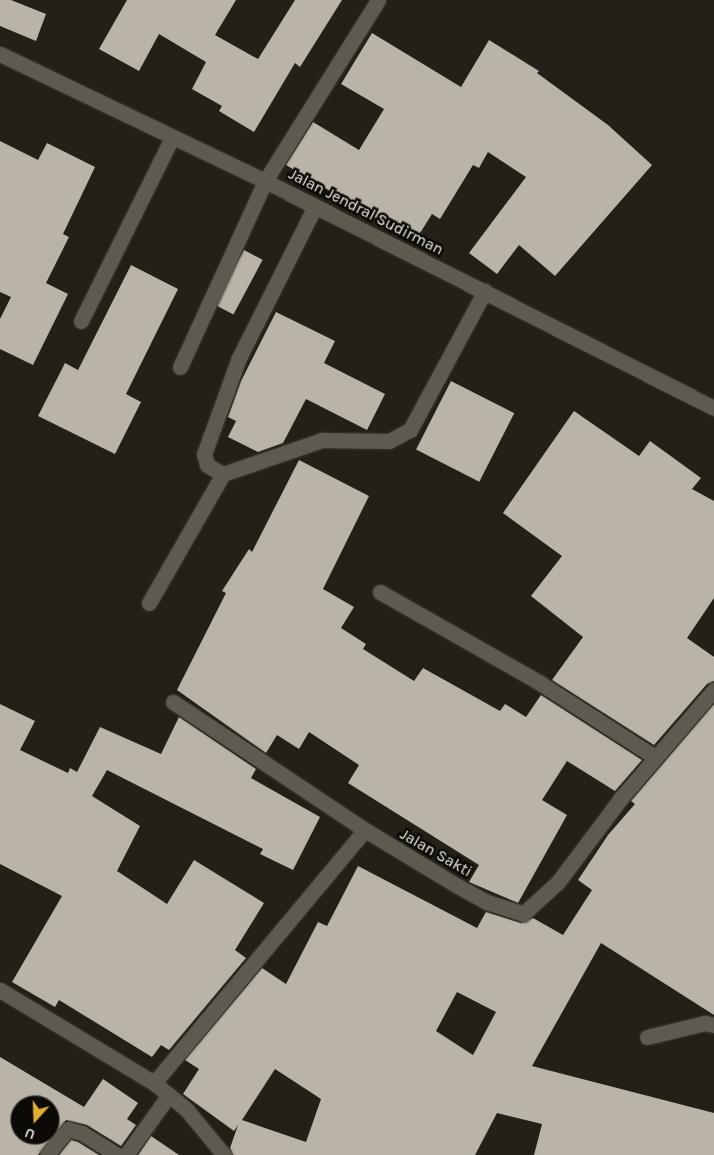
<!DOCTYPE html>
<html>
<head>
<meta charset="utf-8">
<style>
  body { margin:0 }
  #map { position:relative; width:714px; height:1155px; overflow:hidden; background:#242017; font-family:Karla,sans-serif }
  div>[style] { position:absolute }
  .building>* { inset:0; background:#b9b3a8; transform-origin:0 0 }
  .roads { filter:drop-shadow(0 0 1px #3d3a34) drop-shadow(0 0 1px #3d3a34) }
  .minor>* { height:15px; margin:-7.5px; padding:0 7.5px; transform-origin:7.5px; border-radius:7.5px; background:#5f5a50 }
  span { translate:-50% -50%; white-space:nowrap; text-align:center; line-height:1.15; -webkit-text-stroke:5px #0c0a07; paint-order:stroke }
  .street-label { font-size:16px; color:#e9e6e0 }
  .north { position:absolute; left:10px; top:1095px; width:50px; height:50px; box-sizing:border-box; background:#0c0a07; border:1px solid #64625e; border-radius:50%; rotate:200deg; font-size:14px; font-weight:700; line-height:20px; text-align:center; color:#e9e6e0 }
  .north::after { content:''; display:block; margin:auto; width:18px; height:22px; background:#e0af34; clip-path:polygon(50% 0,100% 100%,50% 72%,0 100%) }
</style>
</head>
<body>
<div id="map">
  <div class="building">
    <i style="clip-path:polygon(0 0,11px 0,46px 14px,36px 41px,0 26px)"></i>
    <i style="clip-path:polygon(127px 0,236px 0,215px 35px,258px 59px,295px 0,342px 0,300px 67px,295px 63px,254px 132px,219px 111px,222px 106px,192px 89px,206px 62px,159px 34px,139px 71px,99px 49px)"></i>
    <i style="clip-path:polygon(372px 33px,461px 87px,489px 40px,539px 71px,537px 73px,608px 125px,652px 165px,555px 276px,519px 245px,497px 274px,469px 253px,526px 177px,488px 152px,479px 168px,473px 165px,440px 219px,432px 214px,415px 241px,286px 165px,313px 122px,359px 150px,384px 109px,341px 84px)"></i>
    <i style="clip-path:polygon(0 141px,38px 160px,47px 143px,95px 167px,63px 234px,69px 237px,46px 283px,68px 294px,33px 365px,0 349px,0 319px,11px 297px,0 292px)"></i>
    <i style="left:244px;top:250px;width:21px;height:62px;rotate:28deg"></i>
    <i style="clip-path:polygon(131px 265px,178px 289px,126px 394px,141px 402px,115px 454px,38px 416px,65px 363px,78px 370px)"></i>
    <i style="clip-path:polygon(276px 312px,335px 341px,324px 363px,385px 394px,367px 430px,306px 399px,283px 443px,258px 452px,228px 437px,236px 421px,228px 417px,241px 381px)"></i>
    <i style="left:451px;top:381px;width:71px;height:77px;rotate:27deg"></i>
    <i style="clip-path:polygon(574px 411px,639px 456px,650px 441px,701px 478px,692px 489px,714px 501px,714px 598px,687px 638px,714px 657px,714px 681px,707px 684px,654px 745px,552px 680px,583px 637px,531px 596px,562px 556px,503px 513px)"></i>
    <i style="clip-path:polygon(299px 460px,369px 496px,323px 589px,354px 607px,341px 628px,366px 644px,363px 649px,414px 681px,423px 668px,500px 711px,505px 704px,526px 717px,541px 695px,642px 760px,615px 791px,567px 761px,542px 800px,567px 815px,518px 903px,469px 882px,479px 865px,348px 783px,359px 765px,309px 732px,299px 749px,277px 735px,266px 753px,177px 690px,226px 593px,222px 591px,249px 549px,252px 552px)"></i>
    <i style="clip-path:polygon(0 704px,35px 721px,20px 750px,68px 773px,70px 768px,77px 772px,100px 727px,161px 754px,179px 717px,256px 769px,251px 778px,320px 817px,293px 870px,260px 854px,263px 849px,107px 770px,92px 796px,140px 826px,117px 871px,167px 904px,194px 860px,264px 903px,235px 950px,246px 958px,169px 1050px,161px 1045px,152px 1057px,59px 1000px,55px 1007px,12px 982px,62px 896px,0 864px)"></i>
    <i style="clip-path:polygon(evenodd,714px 704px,714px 1015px,601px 943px,532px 1066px,714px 1113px,714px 1155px,534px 1155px,542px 1124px,497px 1113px,475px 1155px,233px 1155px,230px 1148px,238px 1125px,234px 1131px,183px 1094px,199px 1069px,185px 1060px,262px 968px,286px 984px,318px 922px,327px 926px,358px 866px,477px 928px,486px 912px,521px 923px,533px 918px,563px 935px,592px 890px,578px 880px,608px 835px,635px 804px,631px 801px,714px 704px,457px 992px,496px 1012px,473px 1055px,436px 1031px,457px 992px,714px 704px,275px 1069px,321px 1099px,306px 1142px,242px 1120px,275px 1069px)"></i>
    <i style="clip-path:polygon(evenodd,0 1057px,84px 1107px,103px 1079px,138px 1103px,127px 1119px,136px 1125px,121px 1146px,87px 1125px,66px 1120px,38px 1155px,0 1155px,0 1057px,20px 1105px,50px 1105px,50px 1135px,20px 1135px,20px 1105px)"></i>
    <i style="clip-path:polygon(151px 1136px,179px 1155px,138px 1155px)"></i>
    <i style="clip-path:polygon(71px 1140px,78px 1142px,99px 1155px,59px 1155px)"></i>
  </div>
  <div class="roads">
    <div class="minor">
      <i style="left:0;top:54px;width:294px;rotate:25.6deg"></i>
      <i style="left:265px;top:181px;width:503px;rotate:26.82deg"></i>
      <i style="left:81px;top:321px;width:204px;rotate:-63.6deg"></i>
      <i style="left:180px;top:367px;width:205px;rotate:-65.4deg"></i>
      <i style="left:265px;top:181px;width:213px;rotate:-58deg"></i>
      <i style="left:223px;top:474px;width:18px;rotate:-151deg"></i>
      <i style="left:207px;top:465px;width:11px;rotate:-105deg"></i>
      <i style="left:204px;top:454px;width:102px;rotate:-70deg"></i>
      <i style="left:239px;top:358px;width:170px;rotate:-63.4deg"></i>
      <i style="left:380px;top:592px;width:184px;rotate:29.6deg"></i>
      <i style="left:540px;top:683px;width:137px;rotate:32.8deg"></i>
      <i style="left:149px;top:603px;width:149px;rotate:-60.2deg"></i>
      <i style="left:223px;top:474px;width:105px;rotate:-19deg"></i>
      <i style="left:322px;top:440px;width:67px;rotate:0.9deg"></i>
      <i style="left:389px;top:441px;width:24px;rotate:-28deg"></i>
      <i style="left:410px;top:430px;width:158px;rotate:-61.7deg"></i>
      <i style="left:173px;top:702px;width:231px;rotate:33.7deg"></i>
      <i style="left:0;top:990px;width:180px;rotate:31.1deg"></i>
      <i style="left:154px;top:1083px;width:41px;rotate:39.1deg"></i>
      <i style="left:186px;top:1109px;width:60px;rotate:50.4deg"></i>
      <i style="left:647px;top:1037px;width:60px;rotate:-13.6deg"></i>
      <i style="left:705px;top:1023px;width:9px;rotate:13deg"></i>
      <i style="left:154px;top:1083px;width:329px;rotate:-50.2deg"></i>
      <i style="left:365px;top:830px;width:104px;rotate:31.2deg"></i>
      <i style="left:454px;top:884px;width:38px;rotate:29deg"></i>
      <i style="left:487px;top:902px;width:38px;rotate:18deg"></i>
      <i style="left:523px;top:914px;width:47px;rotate:-42.4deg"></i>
      <i style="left:558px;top:882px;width:105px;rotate:-53.1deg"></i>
      <i style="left:621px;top:798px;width:143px;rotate:-49.3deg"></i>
      <i style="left:47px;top:1155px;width:33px;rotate:-51deg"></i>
      <i style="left:68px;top:1129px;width:15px;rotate:16deg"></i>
      <i style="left:82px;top:1133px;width:41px;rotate:32.2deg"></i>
      <i style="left:126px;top:1155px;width:74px;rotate:-54.4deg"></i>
    </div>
  </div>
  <div class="street-label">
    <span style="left:366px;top:212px;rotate:27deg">Jalan Jendral Sudirman</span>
    <span style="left:436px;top:853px;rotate:30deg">Jalan Sakti</span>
  </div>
  <div class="north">U</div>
</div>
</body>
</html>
